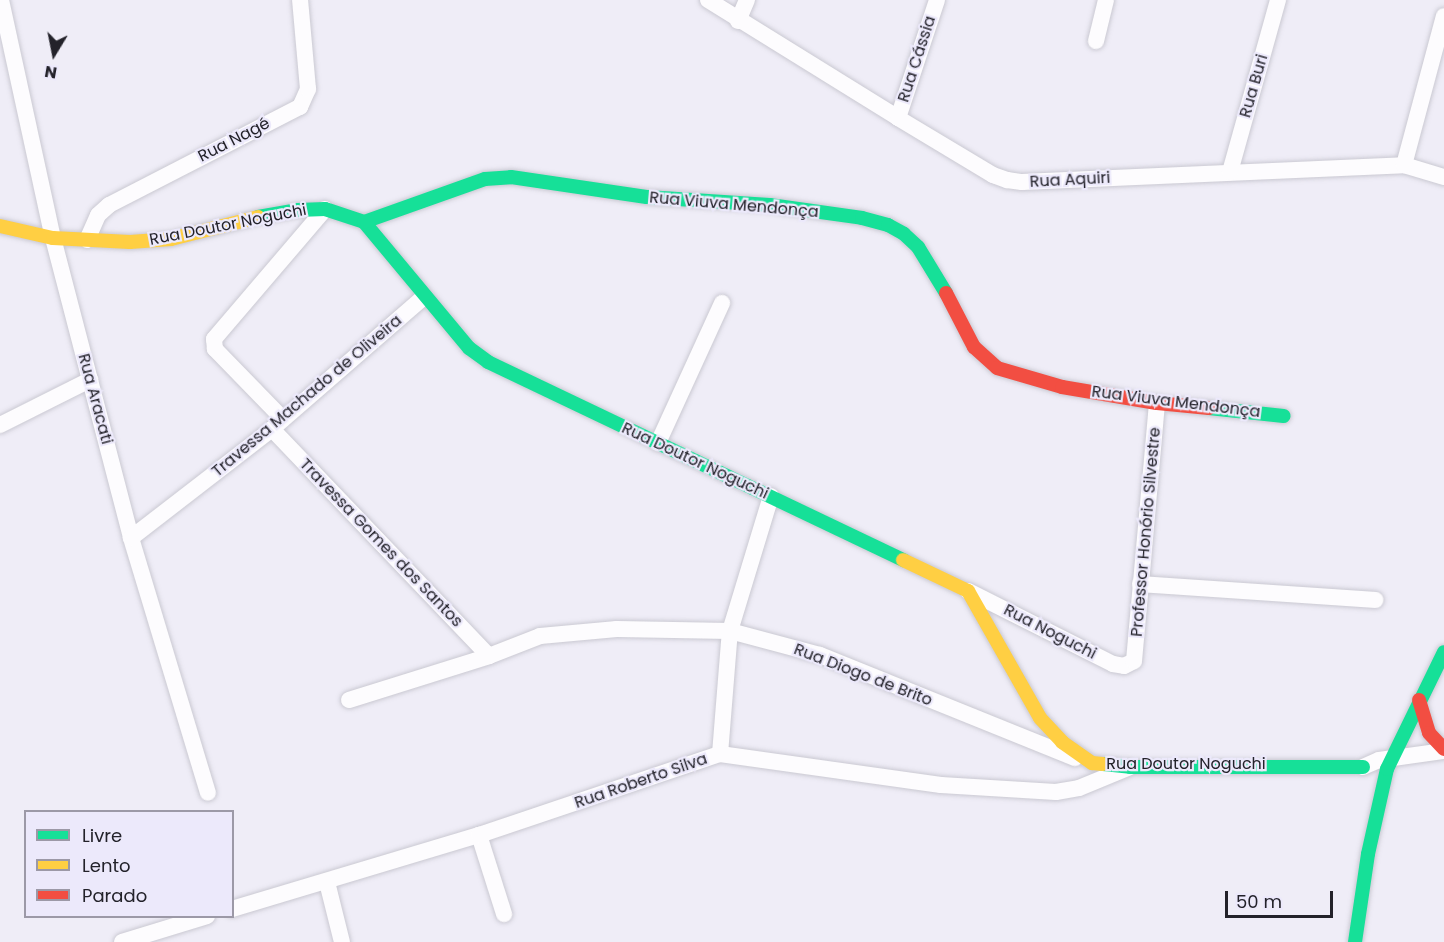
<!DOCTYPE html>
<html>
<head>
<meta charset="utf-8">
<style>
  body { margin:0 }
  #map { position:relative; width:1444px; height:942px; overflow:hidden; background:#efedf7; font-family:Poppins,sans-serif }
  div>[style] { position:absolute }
  .roads { filter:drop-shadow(0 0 2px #cac9d2) drop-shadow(0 0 2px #cac9d2) }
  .street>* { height:16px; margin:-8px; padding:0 8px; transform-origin:8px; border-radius:8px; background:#fdfcfe }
  .fast>* { height:14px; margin:-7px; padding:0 7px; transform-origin:7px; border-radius:7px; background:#16e098 }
  .slow>* { height:14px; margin:-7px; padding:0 7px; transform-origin:7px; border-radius:7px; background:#ffcf43 }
  .jam>* { height:14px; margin:-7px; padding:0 7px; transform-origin:7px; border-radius:7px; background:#f24e42 }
  span { translate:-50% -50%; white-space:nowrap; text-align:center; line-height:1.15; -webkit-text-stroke:4.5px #ece9fb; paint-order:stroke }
  .street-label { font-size:16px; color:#23222a }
  .legend { position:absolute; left:24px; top:810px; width:210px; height:108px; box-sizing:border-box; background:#ece9fb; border:2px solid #9c99a7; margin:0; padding:8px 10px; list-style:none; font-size:18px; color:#23222a }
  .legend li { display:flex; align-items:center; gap:12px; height:30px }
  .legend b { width:30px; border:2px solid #9c99a7 }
  .north { position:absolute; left:24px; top:24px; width:60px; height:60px; -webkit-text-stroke:4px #ece9fb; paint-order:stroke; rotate:190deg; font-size:16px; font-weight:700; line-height:24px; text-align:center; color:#23222a }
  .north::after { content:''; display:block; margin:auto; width:21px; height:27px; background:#23222a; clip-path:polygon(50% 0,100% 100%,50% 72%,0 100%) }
  .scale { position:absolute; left:1225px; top:891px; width:108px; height:27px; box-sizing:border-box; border:3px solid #23222a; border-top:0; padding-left:8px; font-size:18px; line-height:21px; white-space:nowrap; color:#23222a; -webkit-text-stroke:4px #ece9fb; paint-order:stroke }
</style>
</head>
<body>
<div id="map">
  <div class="roads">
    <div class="street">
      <i style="left:1px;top:0;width:244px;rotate:77.7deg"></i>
      <i style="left:53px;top:238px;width:310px;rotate:75.4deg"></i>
      <i style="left:131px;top:538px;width:266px;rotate:73.2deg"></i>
      <i style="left:708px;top:0;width:224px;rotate:31.8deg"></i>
      <i style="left:898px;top:118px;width:111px;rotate:31deg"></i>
      <i style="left:993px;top:175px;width:15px;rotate:20deg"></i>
      <i style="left:1007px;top:180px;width:15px;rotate:8deg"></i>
      <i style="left:1022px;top:182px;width:382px;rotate:-2.5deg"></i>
      <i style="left:1404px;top:165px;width:42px;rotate:16.7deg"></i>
      <i style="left:738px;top:21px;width:23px;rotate:-67deg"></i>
      <i style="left:1096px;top:41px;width:42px;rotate:-76.3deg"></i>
      <i style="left:898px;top:118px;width:124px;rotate:-71.7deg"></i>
      <i style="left:1404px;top:165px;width:154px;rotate:-75deg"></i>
      <i style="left:1230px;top:172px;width:179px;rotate:-74.4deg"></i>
      <i style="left:87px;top:240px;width:27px;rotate:-66deg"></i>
      <i style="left:98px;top:215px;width:15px;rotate:-42deg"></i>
      <i style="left:109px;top:205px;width:215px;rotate:-27.2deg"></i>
      <i style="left:300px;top:107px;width:20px;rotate:-66deg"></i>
      <i style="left:308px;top:89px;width:89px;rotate:-95.1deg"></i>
      <i style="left:283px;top:419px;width:98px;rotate:-134.2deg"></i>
      <i style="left:215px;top:349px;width:10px;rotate:-96deg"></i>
      <i style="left:214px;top:339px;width:171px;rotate:-49.5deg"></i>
      <i style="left:0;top:425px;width:101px;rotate:-26.6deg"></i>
      <i style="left:272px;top:429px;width:314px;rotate:46.3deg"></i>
      <i style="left:658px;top:443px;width:154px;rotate:-65.4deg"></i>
      <i style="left:131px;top:538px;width:178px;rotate:-37.7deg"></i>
      <i style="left:272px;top:429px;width:201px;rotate:-41deg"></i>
      <i style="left:1140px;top:584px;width:236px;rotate:3.9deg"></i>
      <i style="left:968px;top:591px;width:162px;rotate:26.7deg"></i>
      <i style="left:1113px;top:664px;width:11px;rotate:10deg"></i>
      <i style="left:1124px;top:666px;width:11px;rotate:-27deg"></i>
      <i style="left:1134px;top:661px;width:259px;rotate:-84.9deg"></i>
      <i style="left:349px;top:700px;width:147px;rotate:-17.4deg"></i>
      <i style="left:489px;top:656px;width:55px;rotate:-21.4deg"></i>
      <i style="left:540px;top:636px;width:77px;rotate:-5.2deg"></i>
      <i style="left:617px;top:629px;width:113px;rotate:1deg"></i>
      <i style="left:730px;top:631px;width:93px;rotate:14.9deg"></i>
      <i style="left:820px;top:655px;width:275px;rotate:22deg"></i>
      <i style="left:720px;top:754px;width:123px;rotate:-85.4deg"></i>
      <i style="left:730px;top:631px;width:141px;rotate:-73.1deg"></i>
      <i style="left:1363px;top:767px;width:17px;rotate:-24deg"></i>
      <i style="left:1379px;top:760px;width:66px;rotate:-7.9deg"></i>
      <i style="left:479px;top:835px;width:83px;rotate:72.4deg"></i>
      <i style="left:327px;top:882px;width:62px;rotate:76deg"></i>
      <i style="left:232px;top:909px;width:258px;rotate:-16.7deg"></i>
      <i style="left:479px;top:835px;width:254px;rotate:-18.6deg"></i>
      <i style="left:720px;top:754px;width:223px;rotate:8deg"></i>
      <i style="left:941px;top:785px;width:115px;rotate:3.5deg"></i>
      <i style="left:1056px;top:792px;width:23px;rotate:-10deg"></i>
      <i style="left:1079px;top:788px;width:55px;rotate:-22.4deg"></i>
      <i style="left:122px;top:942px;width:89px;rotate:-17deg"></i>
    </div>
    <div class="fast">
      <i style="left:258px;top:217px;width:41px;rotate:-9.9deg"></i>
      <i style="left:298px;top:210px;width:27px;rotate:-2deg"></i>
      <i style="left:325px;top:209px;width:41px;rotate:18.4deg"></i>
      <i style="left:364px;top:222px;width:164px;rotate:50.2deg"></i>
      <i style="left:469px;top:348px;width:24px;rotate:36deg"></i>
      <i style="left:488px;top:362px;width:460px;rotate:25.5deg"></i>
      <i style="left:364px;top:222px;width:128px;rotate:-19.6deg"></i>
      <i style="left:485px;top:179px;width:26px;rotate:-4deg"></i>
      <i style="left:511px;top:177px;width:137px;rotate:8.4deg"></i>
      <i style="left:647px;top:197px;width:123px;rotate:3.7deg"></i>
      <i style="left:770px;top:205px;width:93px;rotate:8deg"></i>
      <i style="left:862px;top:218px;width:27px;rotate:15deg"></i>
      <i style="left:888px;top:225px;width:18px;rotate:29deg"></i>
      <i style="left:904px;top:234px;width:19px;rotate:43deg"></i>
      <i style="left:918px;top:247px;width:54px;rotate:58.7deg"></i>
      <i style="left:1209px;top:408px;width:75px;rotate:6.1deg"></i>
      <i style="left:1103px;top:764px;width:27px;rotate:6deg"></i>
      <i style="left:1130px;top:767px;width:233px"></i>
      <i style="left:1355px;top:942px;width:89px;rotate:-81.6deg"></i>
      <i style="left:1368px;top:854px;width:87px;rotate:-77.4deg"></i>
      <i style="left:1387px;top:769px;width:130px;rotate:-64deg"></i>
    </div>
    <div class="slow">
      <i style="left:0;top:226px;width:54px;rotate:12.8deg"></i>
      <i style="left:53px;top:238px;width:77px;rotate:3deg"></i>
      <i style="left:130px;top:242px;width:41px;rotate:-4.2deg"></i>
      <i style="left:171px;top:239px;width:90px;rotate:-14.2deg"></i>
      <i style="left:903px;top:560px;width:72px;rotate:25.5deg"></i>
      <i style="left:968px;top:591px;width:146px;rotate:60.4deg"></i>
      <i style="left:1040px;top:718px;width:33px;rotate:47deg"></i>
      <i style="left:1062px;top:742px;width:37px;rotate:35deg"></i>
      <i style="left:1092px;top:763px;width:11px;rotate:5deg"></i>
    </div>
    <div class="jam">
      <i style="left:946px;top:293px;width:61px;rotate:62.6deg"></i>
      <i style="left:974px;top:347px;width:31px;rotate:42deg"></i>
      <i style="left:997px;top:368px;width:68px;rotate:16.3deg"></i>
      <i style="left:1062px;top:387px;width:96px;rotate:9.6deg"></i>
      <i style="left:1157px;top:403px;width:52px;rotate:5.5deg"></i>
      <i style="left:1419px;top:700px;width:34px;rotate:73deg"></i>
      <i style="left:1429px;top:733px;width:22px;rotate:47deg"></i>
    </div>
  </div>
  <div class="street-label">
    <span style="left:917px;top:59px;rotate:-72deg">Rua Cássia</span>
    <span style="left:1254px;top:86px;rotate:-74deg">Rua Buri</span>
    <span style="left:234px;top:140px;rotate:-27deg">Rua Nagé</span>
    <span style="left:1070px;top:180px;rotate:-3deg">Rua Aquiri</span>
    <span style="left:734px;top:205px;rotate:5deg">Rua Viuva Mendonça</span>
    <span style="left:228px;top:225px;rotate:-11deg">Rua Doutor Noguchi</span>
    <span style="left:307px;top:396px;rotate:-40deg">Travessa Machado de Oliveira</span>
    <span style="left:95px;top:399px;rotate:75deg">Rua Aracati</span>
    <span style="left:1176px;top:402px;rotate:7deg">Rua Viuva Mendonça</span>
    <span style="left:695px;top:461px;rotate:25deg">Rua Doutor Noguchi</span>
    <span style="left:1146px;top:532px;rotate:-85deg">Professor Honório Silvestre</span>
    <span style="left:381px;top:543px;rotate:46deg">Travessa Gomes dos Santos</span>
    <span style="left:1050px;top:632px;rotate:27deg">Rua Noguchi</span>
    <span style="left:863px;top:675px;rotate:21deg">Rua Diogo de Brito</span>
    <span style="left:1186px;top:764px">Rua Doutor Noguchi</span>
    <span style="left:641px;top:781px;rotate:-19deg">Rua Roberto Silva</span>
  </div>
  <ul class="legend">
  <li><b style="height:8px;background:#16e098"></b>Livre</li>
  <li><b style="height:8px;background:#ffcf43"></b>Lento</li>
  <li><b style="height:8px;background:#f24e42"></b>Parado</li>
  </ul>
  <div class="north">N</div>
  <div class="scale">50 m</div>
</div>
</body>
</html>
